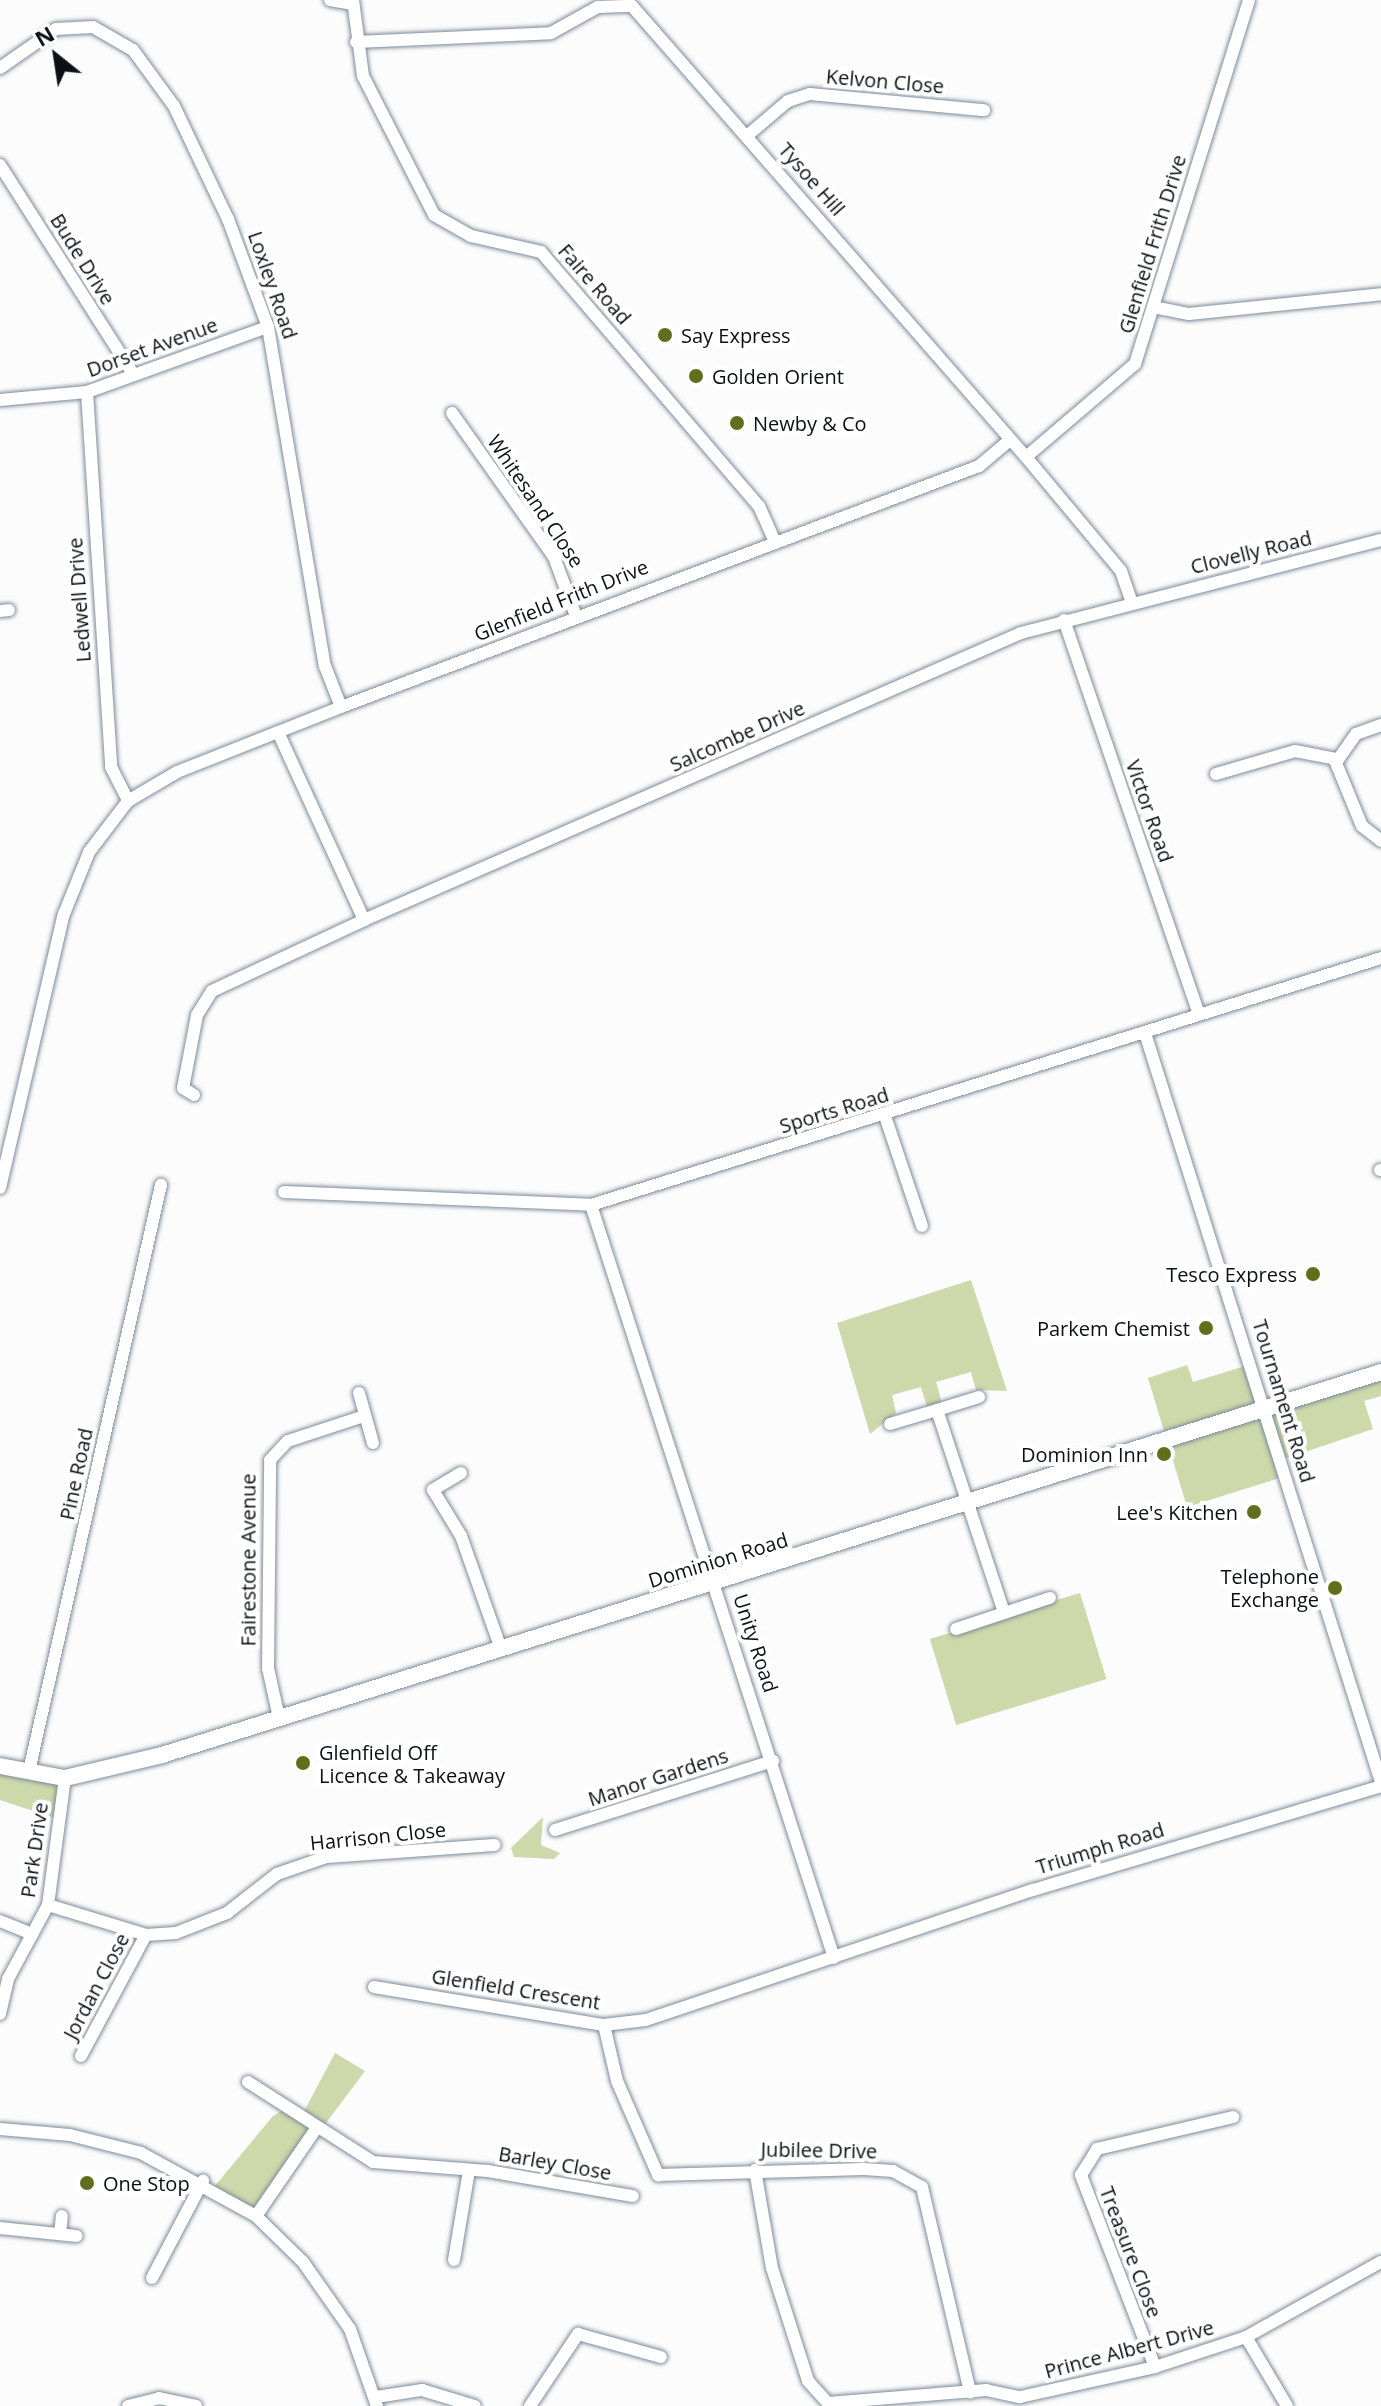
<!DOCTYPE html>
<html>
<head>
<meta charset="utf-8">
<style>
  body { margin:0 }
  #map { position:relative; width:1381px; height:2406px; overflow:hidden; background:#fcfcfc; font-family:"Open Sans",sans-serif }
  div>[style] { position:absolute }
  .green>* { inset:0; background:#cdd9aa; transform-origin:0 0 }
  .roads { filter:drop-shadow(0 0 2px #7c8b9a) drop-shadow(0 0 2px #7c8b9a) }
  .street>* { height:12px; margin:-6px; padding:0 6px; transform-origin:6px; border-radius:6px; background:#fff }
  .secondary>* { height:16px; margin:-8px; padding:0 8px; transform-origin:8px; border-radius:8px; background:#fff }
  .dots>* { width:22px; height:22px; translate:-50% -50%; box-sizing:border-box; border:4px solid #fff; border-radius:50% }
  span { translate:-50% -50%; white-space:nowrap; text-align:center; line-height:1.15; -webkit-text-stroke:8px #fff; paint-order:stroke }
  .street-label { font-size:20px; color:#0a1015 }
  .poi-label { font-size:20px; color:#0a1015 }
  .left { translate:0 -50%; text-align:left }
  .right { translate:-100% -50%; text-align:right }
  .north { position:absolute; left:16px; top:16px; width:80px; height:80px; -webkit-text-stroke:6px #fff; paint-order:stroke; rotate:330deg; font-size:22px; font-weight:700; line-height:32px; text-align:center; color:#0a1015 }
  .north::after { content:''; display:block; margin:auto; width:28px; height:36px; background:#0a1015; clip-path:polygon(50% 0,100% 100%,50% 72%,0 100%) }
</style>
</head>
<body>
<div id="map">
  <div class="green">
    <i style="clip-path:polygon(971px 1280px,1007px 1391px,976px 1390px,971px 1372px,936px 1382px,942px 1403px,927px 1407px,921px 1387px,892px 1395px,896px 1413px,870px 1434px,837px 1323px)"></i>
    <i style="clip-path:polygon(1252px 1364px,1264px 1408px,1381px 1372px,1381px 1396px,1364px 1401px,1373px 1429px,1281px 1460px,1286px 1476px,1187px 1507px,1148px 1378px,1187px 1365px,1193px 1382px)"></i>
    <i style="left:1080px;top:1593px;width:90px;height:157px;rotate:73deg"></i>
    <i style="clip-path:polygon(0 1766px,65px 1778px,57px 1819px,0 1800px)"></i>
    <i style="clip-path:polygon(543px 1817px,541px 1845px,560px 1853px,554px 1859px,514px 1857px,511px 1848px)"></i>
    <i style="clip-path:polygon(335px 2053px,365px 2071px,256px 2216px,214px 2187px,273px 2116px,285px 2109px,300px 2119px)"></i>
  </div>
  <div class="roads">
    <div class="street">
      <i style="left:330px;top:0;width:23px;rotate:10deg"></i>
      <i style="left:353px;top:0;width:77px;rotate:82.5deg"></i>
      <i style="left:363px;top:76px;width:156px;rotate:62.9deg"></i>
      <i style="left:434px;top:215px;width:43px;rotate:29.6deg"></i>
      <i style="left:471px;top:236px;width:72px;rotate:12.9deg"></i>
      <i style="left:541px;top:252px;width:335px;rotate:49.4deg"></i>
      <i style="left:759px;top:506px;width:37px;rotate:66deg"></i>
      <i style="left:356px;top:42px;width:195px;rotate:-2.6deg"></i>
      <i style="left:551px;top:33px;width:54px;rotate:-29deg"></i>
      <i style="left:598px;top:7px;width:34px;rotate:-2deg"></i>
      <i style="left:632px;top:6px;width:599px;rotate:48.86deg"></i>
      <i style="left:1026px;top:457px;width:148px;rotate:50.2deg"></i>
      <i style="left:1121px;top:571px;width:34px;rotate:71deg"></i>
      <i style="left:0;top:68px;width:68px;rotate:-34.9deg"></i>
      <i style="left:56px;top:29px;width:37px;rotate:-3deg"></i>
      <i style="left:93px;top:27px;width:46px;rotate:29.9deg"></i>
      <i style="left:133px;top:50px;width:69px;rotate:53.8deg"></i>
      <i style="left:174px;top:106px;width:125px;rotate:64.5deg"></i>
      <i style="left:228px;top:219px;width:115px;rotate:69.7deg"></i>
      <i style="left:268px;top:327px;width:344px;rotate:80.5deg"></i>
      <i style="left:325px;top:666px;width:44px;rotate:68.7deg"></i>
      <i style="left:748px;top:135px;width:52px;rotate:-40.4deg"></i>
      <i style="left:788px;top:101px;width:23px;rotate:-18deg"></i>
      <i style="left:810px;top:94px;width:175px;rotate:5.3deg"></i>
      <i style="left:0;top:165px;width:248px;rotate:57.5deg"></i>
      <i style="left:1153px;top:307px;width:37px;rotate:11deg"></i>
      <i style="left:1189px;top:314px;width:193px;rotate:-5.9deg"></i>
      <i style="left:87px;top:392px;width:376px;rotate:86.3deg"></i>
      <i style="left:111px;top:767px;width:38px;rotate:63deg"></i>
      <i style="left:0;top:400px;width:87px;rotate:-5.3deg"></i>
      <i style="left:87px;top:392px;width:192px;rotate:-19.8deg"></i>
      <i style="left:452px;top:413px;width:176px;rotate:54.7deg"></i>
      <i style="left:554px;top:557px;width:63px;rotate:69.6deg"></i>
      <i style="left:1026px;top:457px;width:143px;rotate:-40.5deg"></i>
      <i style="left:1135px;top:364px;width:381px;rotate:-72.6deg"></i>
      <i style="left:0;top:611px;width:9px;rotate:-6deg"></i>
      <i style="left:1064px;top:620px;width:416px;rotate:71.1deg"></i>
      <i style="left:1381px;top:725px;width:27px;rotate:160deg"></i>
      <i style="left:1356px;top:734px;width:35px;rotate:125deg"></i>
      <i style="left:1336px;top:763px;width:68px;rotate:67.6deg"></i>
      <i style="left:1362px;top:826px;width:24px;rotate:38deg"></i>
      <i style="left:278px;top:732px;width:207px;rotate:65.4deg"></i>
      <i style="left:364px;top:920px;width:717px;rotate:-23.6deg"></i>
      <i style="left:1021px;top:633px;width:372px;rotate:-14.5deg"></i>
      <i style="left:1216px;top:774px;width:82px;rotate:-16.2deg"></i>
      <i style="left:1295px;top:751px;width:43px;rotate:10.8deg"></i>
      <i style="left:1145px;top:1033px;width:785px;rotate:72.51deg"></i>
      <i style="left:194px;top:1095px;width:13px;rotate:-148deg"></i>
      <i style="left:183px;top:1088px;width:74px;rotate:-79.1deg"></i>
      <i style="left:197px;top:1015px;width:28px;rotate:-58deg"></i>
      <i style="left:212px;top:991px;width:168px;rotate:-25deg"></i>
      <i style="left:885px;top:1116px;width:116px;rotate:71.4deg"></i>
      <i style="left:1380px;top:1170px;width:1px"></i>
      <i style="left:0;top:1188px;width:281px;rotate:-76.9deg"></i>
      <i style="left:64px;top:914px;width:67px;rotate:-68deg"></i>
      <i style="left:89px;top:852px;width:64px;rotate:-52.6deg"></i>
      <i style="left:128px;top:801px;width:57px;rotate:-30.6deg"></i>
      <i style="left:177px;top:772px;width:176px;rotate:-21.6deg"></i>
      <i style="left:341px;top:707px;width:682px;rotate:-20.69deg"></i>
      <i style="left:979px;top:466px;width:40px;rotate:-40deg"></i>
      <i style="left:284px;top:1192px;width:307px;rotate:2.4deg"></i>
      <i style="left:591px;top:1205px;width:828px;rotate:-17.36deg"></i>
      <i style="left:591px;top:1205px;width:791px;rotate:72.11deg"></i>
      <i style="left:359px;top:1393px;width:52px;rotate:74.4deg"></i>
      <i style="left:937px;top:1410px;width:44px;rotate:-17.2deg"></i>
      <i style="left:890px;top:1424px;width:49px;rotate:-16.6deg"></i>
      <i style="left:937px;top:1410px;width:214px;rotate:71.7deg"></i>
      <i style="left:461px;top:1473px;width:33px;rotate:149deg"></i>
      <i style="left:433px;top:1490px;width:54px;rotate:58.7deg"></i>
      <i style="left:461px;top:1536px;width:120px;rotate:70.5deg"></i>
      <i style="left:956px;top:1629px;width:99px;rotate:-18.3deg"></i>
      <i style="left:279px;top:1718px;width:51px;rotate:-102.4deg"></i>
      <i style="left:268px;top:1668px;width:208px;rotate:-89.4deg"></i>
      <i style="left:270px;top:1460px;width:26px;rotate:-47deg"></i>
      <i style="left:288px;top:1441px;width:80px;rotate:-18.2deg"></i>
      <i style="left:29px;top:1771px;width:601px;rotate:-77.31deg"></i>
      <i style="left:555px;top:1830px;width:229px;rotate:-17.6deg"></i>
      <i style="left:48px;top:1905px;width:102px;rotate:17deg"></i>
      <i style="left:146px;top:1935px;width:30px;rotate:-4deg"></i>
      <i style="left:176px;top:1933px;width:55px;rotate:-21.4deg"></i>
      <i style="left:227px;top:1913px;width:63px;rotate:-38deg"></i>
      <i style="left:277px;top:1874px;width:52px;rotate:-19.1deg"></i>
      <i style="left:326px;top:1857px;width:169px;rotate:-4.1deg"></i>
      <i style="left:0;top:1921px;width:35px;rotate:22deg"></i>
      <i style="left:374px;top:1987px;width:233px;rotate:9.4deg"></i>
      <i style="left:604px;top:2025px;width:42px;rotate:-6.8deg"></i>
      <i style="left:646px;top:2020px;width:408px;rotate:-18.6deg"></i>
      <i style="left:1033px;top:1890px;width:363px;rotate:-16.6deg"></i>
      <i style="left:0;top:2014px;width:36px;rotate:-77deg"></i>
      <i style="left:8px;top:1979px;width:84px;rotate:-61.6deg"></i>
      <i style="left:48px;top:1905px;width:128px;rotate:-82.4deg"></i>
      <i style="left:604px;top:2025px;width:57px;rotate:76.9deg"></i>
      <i style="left:617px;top:2081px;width:103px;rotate:66.4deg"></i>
      <i style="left:658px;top:2175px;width:206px;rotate:-1.7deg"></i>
      <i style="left:864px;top:2169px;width:29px;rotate:4deg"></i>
      <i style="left:893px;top:2171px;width:33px;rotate:29deg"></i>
      <i style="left:922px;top:2187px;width:211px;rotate:76.8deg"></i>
      <i style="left:81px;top:2056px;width:137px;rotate:-61.8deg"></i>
      <i style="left:248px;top:2082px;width:148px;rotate:32.6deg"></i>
      <i style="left:373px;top:2162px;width:115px;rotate:4.5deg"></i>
      <i style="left:488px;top:2171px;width:147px;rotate:9.8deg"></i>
      <i style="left:0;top:2129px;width:70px;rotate:4.9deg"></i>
      <i style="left:70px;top:2135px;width:73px;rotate:14.2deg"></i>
      <i style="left:141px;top:2153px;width:131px;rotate:28.7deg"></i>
      <i style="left:256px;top:2216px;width:66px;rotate:44.4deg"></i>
      <i style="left:303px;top:2262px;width:82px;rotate:55deg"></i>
      <i style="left:350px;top:2329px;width:82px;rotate:70.7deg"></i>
      <i style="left:755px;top:2170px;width:99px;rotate:80.2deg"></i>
      <i style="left:772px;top:2268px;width:119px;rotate:72.3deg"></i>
      <i style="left:808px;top:2381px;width:30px;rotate:48deg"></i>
      <i style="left:828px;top:2403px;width:159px;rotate:-4.7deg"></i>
      <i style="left:986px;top:2390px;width:35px;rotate:12deg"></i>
      <i style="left:1020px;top:2397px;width:138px;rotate:-12.5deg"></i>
      <i style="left:1155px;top:2367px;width:96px;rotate:-18.2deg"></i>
      <i style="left:1246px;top:2337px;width:154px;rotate:-29.1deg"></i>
      <i style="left:256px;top:2216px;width:104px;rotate:-55.5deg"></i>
      <i style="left:0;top:2228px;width:77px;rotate:5.9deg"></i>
      <i style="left:60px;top:2234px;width:18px;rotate:-84deg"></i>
      <i style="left:454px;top:2260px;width:91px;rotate:-80.5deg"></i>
      <i style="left:152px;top:2278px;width:110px;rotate:-62.3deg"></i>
      <i style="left:1246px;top:2337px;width:80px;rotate:59.3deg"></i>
      <i style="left:1155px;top:2367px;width:206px;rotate:-111.1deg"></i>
      <i style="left:1081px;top:2175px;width:31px;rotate:-58deg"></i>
      <i style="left:1097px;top:2149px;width:140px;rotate:-13.2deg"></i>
      <i style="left:376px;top:2397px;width:47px;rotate:-8.7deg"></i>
      <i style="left:422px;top:2390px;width:55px;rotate:16.8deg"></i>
      <i style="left:128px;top:2406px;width:32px;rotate:-14deg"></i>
      <i style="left:159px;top:2398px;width:38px;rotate:12deg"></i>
      <i style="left:530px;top:2406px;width:87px;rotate:-56.3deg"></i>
      <i style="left:578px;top:2334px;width:86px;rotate:15.5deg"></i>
    </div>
    <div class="secondary">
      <i style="left:0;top:1766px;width:66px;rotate:10.5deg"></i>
      <i style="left:65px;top:1778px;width:100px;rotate:-13.3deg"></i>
      <i style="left:162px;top:1755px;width:1278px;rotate:-17.44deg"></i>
    </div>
  </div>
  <div class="dots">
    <i style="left:665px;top:335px;background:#606f1b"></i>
    <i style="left:696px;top:376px;background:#606f1b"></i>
    <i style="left:737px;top:423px;background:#606f1b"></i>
    <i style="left:1313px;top:1274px;background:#606f1b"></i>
    <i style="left:1206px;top:1328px;background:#606f1b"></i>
    <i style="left:1164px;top:1454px;background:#606f1b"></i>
    <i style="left:1254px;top:1512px;background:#606f1b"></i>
    <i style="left:1335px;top:1588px;background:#606f1b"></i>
    <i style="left:303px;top:1763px;background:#606f1b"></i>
    <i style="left:87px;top:2183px;background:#606f1b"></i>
  </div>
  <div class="street-label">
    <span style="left:885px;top:81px;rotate:5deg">Kelvon Close</span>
    <span style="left:812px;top:179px;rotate:49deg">Tysoe Hill</span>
    <span style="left:1152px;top:244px;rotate:-73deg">Glenfield Frith Drive</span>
    <span style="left:83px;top:259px;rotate:58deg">Bude Drive</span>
    <span style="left:595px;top:284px;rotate:49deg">Faire Road</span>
    <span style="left:273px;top:285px;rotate:71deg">Loxley Road</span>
    <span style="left:152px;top:347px;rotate:-20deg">Dorset Avenue</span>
    <span style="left:536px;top:501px;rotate:56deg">Whitesand Close</span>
    <span style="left:1251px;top:552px;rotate:-14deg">Clovelly Road</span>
    <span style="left:79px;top:600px;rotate:-94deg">Ledwell Drive</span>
    <span style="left:561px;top:600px;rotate:-22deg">Glenfield Frith Drive</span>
    <span style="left:737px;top:736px;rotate:-24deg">Salcombe Drive</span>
    <span style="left:1150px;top:811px;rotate:71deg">Victor Road</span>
    <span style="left:834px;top:1110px;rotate:-17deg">Sports Road</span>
    <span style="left:1284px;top:1401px;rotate:73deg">Tournament Road</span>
    <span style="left:76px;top:1474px;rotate:-78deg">Pine Road</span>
    <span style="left:248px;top:1560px;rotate:-90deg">Fairestone Avenue</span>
    <span style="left:718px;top:1560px;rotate:-17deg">Dominion Road</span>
    <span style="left:756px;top:1643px;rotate:72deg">Unity Road</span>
    <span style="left:658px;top:1777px;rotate:-18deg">Manor Gardens</span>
    <span style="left:378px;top:1836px;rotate:-6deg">Harrison Close</span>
    <span style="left:1100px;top:1848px;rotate:-17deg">Triumph Road</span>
    <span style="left:34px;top:1850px;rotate:-82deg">Park Drive</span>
    <span style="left:96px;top:1986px;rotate:-62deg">Jordan Close</span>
    <span style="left:516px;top:1989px;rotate:9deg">Glenfield Crescent</span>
    <span style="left:819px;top:2150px;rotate:1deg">Jubilee Drive</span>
    <span style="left:555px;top:2163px;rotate:10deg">Barley Close</span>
    <span style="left:1131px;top:2252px;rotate:69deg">Treasure Close</span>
    <span style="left:1129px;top:2349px;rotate:-15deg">Prince Albert Drive</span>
  </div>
  <div class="poi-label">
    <span class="left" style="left:681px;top:335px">Say Express</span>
    <span class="left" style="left:712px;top:376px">Golden Orient</span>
    <span class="left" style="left:753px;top:423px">Newby &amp; Co</span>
    <span class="right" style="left:1297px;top:1274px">Tesco Express</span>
    <span class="right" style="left:1190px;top:1328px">Parkem Chemist</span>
    <span class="right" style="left:1148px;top:1454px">Dominion Inn</span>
    <span class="right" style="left:1238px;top:1512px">Lee's Kitchen</span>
    <span class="right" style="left:1319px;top:1588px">Telephone<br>Exchange</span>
    <span class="left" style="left:319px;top:1764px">Glenfield Off<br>Licence &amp; Takeaway</span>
    <span class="left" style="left:103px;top:2183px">One Stop</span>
  </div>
  <div class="north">N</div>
</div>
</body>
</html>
